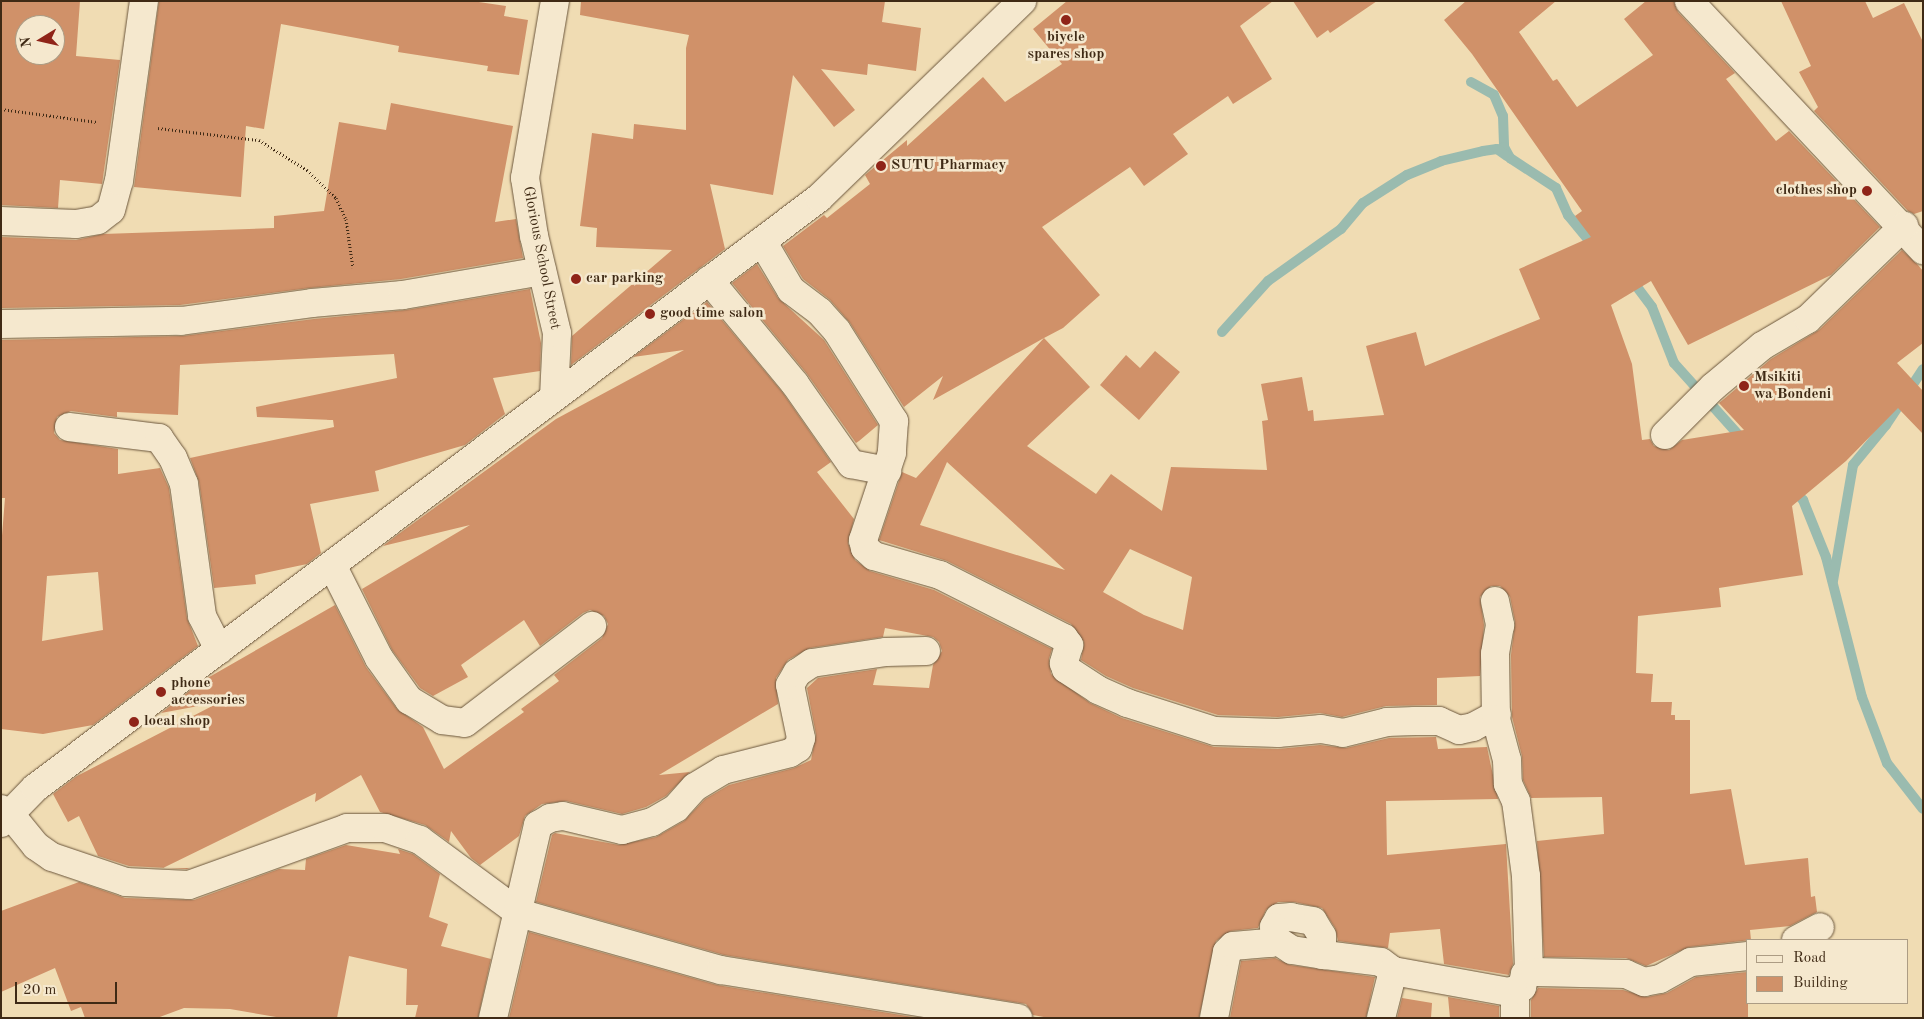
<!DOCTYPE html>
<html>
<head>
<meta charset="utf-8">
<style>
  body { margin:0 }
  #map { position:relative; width:1924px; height:1019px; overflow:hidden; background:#f0dcb3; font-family:"Old Standard TT",serif }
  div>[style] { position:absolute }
  .stream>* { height:10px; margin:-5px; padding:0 5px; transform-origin:5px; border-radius:5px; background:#9abbaf }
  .building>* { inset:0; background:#d09169 }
  .path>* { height:3px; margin-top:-1.5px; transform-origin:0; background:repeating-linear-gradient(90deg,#3f2a15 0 1px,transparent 0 3.5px) }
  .roads { filter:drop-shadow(0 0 1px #6b563c) drop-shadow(0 0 1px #6b563c) }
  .minor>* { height:28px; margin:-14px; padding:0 14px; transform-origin:14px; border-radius:14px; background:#f5e8ce }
  .dots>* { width:14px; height:14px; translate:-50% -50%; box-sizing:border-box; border:2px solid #f5e8ce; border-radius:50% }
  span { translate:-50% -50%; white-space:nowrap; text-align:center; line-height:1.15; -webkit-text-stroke:5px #f5e8ce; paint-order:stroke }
  .poi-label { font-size:15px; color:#3f2a15; font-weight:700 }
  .left { translate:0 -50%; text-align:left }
  .right { translate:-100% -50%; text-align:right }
  .street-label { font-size:15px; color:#3f2a15 }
  .frame { position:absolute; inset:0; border:2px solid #3f2a15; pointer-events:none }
  .legend { position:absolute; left:1746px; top:939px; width:162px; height:65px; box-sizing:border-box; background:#f5e8ce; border:1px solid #ac9c84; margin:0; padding:6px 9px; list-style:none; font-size:15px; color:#3f2a15 }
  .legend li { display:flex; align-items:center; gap:10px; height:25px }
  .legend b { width:25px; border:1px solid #ac9c84 }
  .north { position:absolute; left:15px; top:15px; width:50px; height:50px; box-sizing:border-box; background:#f5e8ce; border:1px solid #ac9c84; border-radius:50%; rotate:261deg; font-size:14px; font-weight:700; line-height:20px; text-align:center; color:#3f2a15 }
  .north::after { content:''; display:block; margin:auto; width:18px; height:22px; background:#8f2418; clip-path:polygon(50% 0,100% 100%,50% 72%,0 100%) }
  .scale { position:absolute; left:15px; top:982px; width:102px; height:22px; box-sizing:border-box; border:2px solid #3f2a15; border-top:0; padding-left:6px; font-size:15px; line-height:18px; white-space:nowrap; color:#3f2a15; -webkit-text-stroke:4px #f5e8ce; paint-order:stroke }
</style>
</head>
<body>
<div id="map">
  <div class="stream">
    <i style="left:1471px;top:82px;width:26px;rotate:29deg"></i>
    <i style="left:1494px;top:95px;width:23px;rotate:67deg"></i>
    <i style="left:1503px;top:116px;width:31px;rotate:88deg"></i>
    <i style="left:1504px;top:147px;width:13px;rotate:61deg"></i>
    <i style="left:1510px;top:158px;width:55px;rotate:33.1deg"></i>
    <i style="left:1556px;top:188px;width:30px;rotate:66deg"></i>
    <i style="left:1568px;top:215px;width:44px;rotate:50.5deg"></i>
    <i style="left:1631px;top:279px;width:35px;rotate:53deg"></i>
    <i style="left:1652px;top:307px;width:60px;rotate:68.6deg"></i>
    <i style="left:1674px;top:363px;width:106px;rotate:48.1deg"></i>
    <i style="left:1222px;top:332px;width:69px;rotate:-48deg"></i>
    <i style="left:1268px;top:281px;width:90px;rotate:-35.5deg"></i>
    <i style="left:1341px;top:229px;width:34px;rotate:-50deg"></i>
    <i style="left:1363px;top:203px;width:52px;rotate:-32.5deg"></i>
    <i style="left:1407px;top:175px;width:37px;rotate:-22deg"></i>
    <i style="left:1441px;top:161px;width:43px;rotate:-13.4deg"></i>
    <i style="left:1483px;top:151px;width:14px;rotate:-8deg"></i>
    <i style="left:1497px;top:149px;width:12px;rotate:35deg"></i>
    <i style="left:1792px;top:489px;width:16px;rotate:45deg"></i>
    <i style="left:1803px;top:500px;width:61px;rotate:68deg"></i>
    <i style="left:1826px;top:557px;width:145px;rotate:75.6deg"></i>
    <i style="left:1862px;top:697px;width:71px;rotate:69.3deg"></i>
    <i style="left:1887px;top:763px;width:58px;rotate:52deg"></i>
    <i style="left:1833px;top:581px;width:118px;rotate:-80.2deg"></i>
    <i style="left:1853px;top:465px;width:52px;rotate:-50.5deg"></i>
    <i style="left:1886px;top:425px;width:67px;rotate:-56.5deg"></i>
  </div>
  <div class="building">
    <i style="clip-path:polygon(evenodd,1px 1px,80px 1px,76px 56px,120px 60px,102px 184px,60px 180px,58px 208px,1px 205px,1px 1px,25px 25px,55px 25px,55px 55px,25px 55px,25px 25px)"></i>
    <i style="clip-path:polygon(159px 1px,472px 1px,506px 6px,504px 16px,528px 20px,519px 75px,487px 71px,488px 66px,398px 52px,399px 46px,281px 24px,264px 129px,246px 126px,241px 197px,134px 187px)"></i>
    <i style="clip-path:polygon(581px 1px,885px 1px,882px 22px,921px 28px,916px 71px,868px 64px,867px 75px,821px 69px,855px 110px,834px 127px,793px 75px,773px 195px,710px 184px,725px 249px,571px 365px,572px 336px,672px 250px,596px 247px,597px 228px,580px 226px,592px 133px,633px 139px,634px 124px,686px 130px,686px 48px,689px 35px,580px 15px)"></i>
    <i style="clip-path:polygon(evenodd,1067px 1px,1273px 1px,1240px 26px,1272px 79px,1233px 104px,1228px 96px,1173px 134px,1188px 154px,1144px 186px,1130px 167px,1042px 227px,1100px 295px,1063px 328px,1044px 338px,1090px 387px,1027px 446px,1096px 494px,1111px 474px,1162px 511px,1171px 467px,1267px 470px,1262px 421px,1268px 420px,1261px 384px,1302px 377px,1308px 411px,1313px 410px,1314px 421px,1384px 415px,1366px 346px,1416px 332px,1425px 366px,1540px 319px,1519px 269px,1591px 237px,1575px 216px,1582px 211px,1472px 54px,1444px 20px,1466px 1px,1556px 1px,1519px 32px,1553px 81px,1557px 79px,1577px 107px,1653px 55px,1624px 19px,1646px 1px,1674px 1px,1678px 12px,1735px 73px,1726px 79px,1776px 141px,1789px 131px,1880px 227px,1831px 275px,1688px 345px,1651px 281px,1611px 305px,1632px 364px,1642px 440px,1650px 439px,1654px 446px,1669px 450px,1682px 440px,1744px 430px,1719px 403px,1724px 399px,1771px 359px,1819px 330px,1902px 250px,1918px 265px,1923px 271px,1923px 343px,1897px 363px,1923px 391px,1923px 434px,1898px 408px,1846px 461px,1792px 506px,1803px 575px,1719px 588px,1721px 607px,1638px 616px,1636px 673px,1653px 674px,1651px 702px,1672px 702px,1671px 715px,1675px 715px,1675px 720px,1690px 720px,1690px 794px,1731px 789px,1745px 865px,1808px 858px,1811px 897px,1815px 896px,1817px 912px,1790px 926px,1750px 930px,1751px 940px,1689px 947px,1646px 966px,1626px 958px,1544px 957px,1537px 841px,1604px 834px,1602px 797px,1531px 798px,1523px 780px,1522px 756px,1512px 717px,1511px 655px,1515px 622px,1510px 597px,1500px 586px,1491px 586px,1480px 597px,1484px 625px,1480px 676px,1437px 678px,1437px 705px,1386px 706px,1342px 717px,1320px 713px,1278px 717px,1218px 715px,1133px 688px,1106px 676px,1081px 660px,1084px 642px,1071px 624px,947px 561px,879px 540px,902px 472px,916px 478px,1044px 338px,933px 400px,943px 376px,904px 407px,850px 323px,830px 300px,803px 279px,783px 246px,824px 215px,827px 218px,870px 184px,865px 175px,907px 140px,907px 146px,983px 77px,1005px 102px,1062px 64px,1033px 29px,1067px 1px,947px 462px,1065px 570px,920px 525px,947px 462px,1067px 1px,1130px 549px,1192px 577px,1183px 630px,1144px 615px,1103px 592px,1130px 549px)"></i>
    <i style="clip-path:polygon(1293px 1px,1377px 1px,1330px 33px,1328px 30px,1317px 38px)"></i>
    <i style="clip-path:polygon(1781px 1px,1865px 1px,1873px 18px,1904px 3px,1923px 42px,1923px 211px,1914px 214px,1908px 211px,1814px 111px,1818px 107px,1799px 72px,1811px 66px)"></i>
    <i style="clip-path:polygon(391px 103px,513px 126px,495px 222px,516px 219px,523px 258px,401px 279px,310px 288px,180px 305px,2px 308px,1px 237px,76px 240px,103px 234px,274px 228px,274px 216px,324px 211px,339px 122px,386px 130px)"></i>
    <i style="clip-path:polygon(757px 264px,778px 298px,824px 340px,878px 425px,859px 441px,856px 443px,807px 374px,732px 283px)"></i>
    <i style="clip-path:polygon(evenodd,530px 289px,541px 343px,540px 371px,493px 378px,505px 414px,465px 445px,375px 471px,379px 491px,310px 504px,321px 553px,307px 564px,255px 575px,256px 584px,214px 588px,199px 482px,190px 458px,334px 427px,333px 420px,257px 417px,256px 407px,397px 378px,394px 354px,180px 365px,178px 415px,117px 412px,117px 417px,71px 411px,57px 417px,54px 433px,60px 440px,118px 449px,118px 474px,160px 468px,169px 488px,187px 618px,198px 646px,93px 725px,43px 734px,1px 729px,1px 548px,5px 498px,1px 498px,1px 340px,183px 336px,314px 319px,406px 310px,530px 289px,98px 572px,103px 630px,42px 641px,47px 576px,98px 572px)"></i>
    <i style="clip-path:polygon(707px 302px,783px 393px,831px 462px,817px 472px,854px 519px,848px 543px,855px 560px,870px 571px,934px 590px,1052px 649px,1049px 659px,1051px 674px,1090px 703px,1122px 718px,1214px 747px,1278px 749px,1320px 745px,1346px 748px,1389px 738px,1436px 737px,1438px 749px,1487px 747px,1498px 799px,1386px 801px,1387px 855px,1506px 844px,1513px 964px,1509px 975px,1444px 964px,1440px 929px,1390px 933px,1388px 948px,1338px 941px,1335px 928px,1322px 908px,1294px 902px,1278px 902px,1266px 910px,1258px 928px,1231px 931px,1216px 941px,1199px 1018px,1049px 1018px,1033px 1015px,1026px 1004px,1020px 1003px,724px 955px,536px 902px,552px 835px,555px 833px,619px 845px,656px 837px,684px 821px,705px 799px,729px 785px,794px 768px,811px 760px,816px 735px,807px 688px,818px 678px,877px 669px,873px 685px,929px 688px,933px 665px,942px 651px,939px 642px,933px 637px,885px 628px,883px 637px,810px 648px,788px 660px,776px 678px,778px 704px,659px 775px,690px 772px,666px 796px,646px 807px,622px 814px,566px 801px,542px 804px,525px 816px,519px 836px,480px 865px,471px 858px,451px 831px,449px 842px,425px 825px,380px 812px,361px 775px,315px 802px,316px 793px,163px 868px,190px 868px,187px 869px,129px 866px,98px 856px,79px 816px,68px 822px,53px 794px,77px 776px,220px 702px,161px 713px,204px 680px,335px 605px,366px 667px,397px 709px,423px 727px,444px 769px,524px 712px,521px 709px,559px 681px,554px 675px,602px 638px,608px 624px,604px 616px,590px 610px,583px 613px,540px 646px,524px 620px,461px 665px,468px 677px,433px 696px,420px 688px,392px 650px,362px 589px,470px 525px,383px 546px,396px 536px,556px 419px,684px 350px,633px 357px)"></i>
    <i style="clip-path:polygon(1155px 351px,1180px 372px,1139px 420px,1100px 385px,1126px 355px,1140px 368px)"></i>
    <i style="clip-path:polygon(346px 845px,400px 854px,398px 849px,413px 854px,440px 874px,429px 917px,448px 924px,441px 946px,491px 959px,478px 1018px,415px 1018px,418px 1005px,406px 1005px,407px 969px,349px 956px,337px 1018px,282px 1018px,230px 1009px,184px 1008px,157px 1018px,85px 1018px,81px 1007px,71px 1011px,55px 968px,1px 992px,1px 911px,79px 882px,125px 898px,194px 900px,279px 869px,305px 870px,306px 859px)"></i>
    <i style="clip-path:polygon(529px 932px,717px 985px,919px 1018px,509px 1018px)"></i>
    <i style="clip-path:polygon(1275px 958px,1290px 965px,1375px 977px,1366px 1018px,1230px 1018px,1241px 961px)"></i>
    <i style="clip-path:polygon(1748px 972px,1748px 1018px,1531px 1018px,1531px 1000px,1538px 988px,1623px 990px,1647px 997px,1667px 993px,1696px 977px)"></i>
    <i style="clip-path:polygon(1448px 997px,1499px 1006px,1499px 1018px,1450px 1018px)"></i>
    <i style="clip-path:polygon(1402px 998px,1432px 1003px,1431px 1018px,1397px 1018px)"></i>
  </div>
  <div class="path">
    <i style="left:1px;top:109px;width:97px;rotate:7.7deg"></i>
    <i style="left:158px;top:128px;width:102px;rotate:6.8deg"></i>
    <i style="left:259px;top:140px;width:57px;rotate:32deg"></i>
    <i style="left:307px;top:170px;width:40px;rotate:44deg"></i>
    <i style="left:336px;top:198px;width:23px;rotate:65deg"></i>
    <i style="left:346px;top:219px;width:49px;rotate:81.9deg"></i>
  </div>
  <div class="roads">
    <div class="minor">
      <i style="left:1689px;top:1px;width:342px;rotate:46.8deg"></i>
      <i style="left:1px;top:221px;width:75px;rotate:2.3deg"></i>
      <i style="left:76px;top:224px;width:22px;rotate:-10deg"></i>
      <i style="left:98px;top:220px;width:16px;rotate:-38deg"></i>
      <i style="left:111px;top:210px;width:30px;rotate:-75deg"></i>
      <i style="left:119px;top:181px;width:182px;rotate:-82.1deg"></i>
      <i style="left:762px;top:241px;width:57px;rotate:59.4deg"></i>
      <i style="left:791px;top:290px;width:36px;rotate:37deg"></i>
      <i style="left:820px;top:312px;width:25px;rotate:48deg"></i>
      <i style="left:837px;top:331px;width:107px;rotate:57.7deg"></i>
      <i style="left:894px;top:421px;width:32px;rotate:94deg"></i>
      <i style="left:892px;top:453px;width:92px;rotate:108.4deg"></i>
      <i style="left:863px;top:540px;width:8px;rotate:76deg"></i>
      <i style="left:865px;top:548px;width:12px;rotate:42deg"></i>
      <i style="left:874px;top:556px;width:69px;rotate:16.1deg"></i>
      <i style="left:940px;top:575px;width:139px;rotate:26.9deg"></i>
      <i style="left:1064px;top:638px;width:9px;rotate:54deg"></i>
      <i style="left:1069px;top:645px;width:19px;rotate:106deg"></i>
      <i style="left:1064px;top:663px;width:6px;rotate:72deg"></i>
      <i style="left:1066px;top:669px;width:38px;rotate:33deg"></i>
      <i style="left:1098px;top:690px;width:32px;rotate:24deg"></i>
      <i style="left:1127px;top:703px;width:92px;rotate:17.7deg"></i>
      <i style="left:1215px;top:731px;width:63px;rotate:1.8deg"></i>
      <i style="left:1278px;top:733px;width:43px;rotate:-5.3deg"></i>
      <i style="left:1321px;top:729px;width:22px;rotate:10deg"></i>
      <i style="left:1343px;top:733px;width:45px;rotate:-14deg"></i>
      <i style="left:1387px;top:722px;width:28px;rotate:-2deg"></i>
      <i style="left:1415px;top:721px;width:24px"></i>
      <i style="left:1439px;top:721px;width:22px;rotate:24deg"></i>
      <i style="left:1459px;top:730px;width:14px;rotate:-12deg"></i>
      <i style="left:1473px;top:727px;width:27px;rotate:-28deg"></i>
      <i style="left:709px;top:280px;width:135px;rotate:50.4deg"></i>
      <i style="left:795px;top:384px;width:98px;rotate:55deg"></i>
      <i style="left:851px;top:464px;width:37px;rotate:11deg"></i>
      <i style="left:1px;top:324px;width:180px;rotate:-1deg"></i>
      <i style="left:181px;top:321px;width:132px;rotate:-7.8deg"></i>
      <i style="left:312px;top:303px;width:91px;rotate:-5deg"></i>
      <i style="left:403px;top:295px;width:141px;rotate:-9.8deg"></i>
      <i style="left:554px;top:397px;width:64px;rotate:-87.3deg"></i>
      <i style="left:557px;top:333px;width:100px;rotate:-103.3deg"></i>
      <i style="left:534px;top:236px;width:59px;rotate:-98.8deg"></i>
      <i style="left:525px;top:178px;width:180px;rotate:-80.4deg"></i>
      <i style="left:69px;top:427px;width:91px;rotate:7deg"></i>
      <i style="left:159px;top:438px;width:24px;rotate:55deg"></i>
      <i style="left:173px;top:458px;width:28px;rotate:67deg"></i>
      <i style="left:184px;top:484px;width:133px;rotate:82.2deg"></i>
      <i style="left:202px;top:616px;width:38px;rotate:63deg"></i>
      <i style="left:1665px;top:435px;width:68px;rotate:-45deg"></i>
      <i style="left:1713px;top:387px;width:64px;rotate:-39.9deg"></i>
      <i style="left:1762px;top:346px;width:53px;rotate:-30.4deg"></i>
      <i style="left:1808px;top:319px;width:134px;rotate:-44.1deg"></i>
      <i style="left:332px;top:565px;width:104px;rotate:63.2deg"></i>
      <i style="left:379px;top:658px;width:52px;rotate:54.5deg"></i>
      <i style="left:409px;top:700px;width:39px;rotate:31deg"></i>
      <i style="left:442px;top:720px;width:23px;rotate:7deg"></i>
      <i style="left:465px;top:723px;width:160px;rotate:-37.4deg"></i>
      <i style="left:1495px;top:601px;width:25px;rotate:78deg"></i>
      <i style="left:1500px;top:625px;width:29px;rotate:100deg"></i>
      <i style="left:1495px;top:654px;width:65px;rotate:89.1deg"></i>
      <i style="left:1496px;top:719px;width:42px;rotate:75deg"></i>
      <i style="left:1507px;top:760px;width:24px;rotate:88deg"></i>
      <i style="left:1508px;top:784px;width:19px;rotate:65deg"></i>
      <i style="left:1516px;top:801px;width:76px;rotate:82.4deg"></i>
      <i style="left:1526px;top:876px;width:97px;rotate:88.2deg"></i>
      <i style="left:1px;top:809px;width:10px;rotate:29deg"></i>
      <i style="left:10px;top:814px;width:41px;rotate:50.9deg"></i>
      <i style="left:36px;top:846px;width:19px;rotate:35deg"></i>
      <i style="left:52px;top:857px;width:78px;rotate:18.7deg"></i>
      <i style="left:126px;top:882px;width:63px;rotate:2.7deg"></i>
      <i style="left:189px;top:885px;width:168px;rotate:-19.8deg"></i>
      <i style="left:347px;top:828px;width:38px"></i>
      <i style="left:385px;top:828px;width:37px;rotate:19deg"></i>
      <i style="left:420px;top:840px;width:123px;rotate:36.4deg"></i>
      <i style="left:519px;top:913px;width:210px;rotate:15.8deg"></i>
      <i style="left:721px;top:970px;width:301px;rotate:9.2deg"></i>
      <i style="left:1px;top:823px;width:49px;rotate:-45.8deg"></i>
      <i style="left:35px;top:788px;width:981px;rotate:-36.96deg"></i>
      <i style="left:819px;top:198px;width:283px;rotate:-44.1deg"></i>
      <i style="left:1796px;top:940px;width:27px;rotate:-28deg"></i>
      <i style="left:1322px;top:955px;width:19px;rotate:-90deg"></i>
      <i style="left:1322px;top:936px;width:17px;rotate:-121deg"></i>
      <i style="left:1313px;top:921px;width:22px;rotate:-170deg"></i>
      <i style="left:1291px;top:917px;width:12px;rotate:175deg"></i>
      <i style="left:1279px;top:918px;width:10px;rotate:119deg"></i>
      <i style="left:1274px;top:927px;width:12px;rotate:85deg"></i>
      <i style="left:1275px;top:939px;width:20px;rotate:33deg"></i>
      <i style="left:1292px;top:950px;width:33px;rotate:9deg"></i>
      <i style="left:1325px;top:955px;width:56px;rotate:7.1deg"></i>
      <i style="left:1381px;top:962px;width:15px;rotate:37deg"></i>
      <i style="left:1515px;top:991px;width:27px;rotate:90deg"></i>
      <i style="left:493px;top:1018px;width:198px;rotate:-76.9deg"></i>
      <i style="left:538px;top:825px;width:14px;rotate:-30deg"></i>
      <i style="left:550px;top:818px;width:13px;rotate:-9deg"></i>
      <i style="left:563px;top:816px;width:61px;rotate:13.3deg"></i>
      <i style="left:622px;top:830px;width:31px;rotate:-15deg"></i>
      <i style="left:652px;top:822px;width:28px;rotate:-30deg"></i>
      <i style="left:676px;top:808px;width:28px;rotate:-48deg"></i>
      <i style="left:695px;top:787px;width:33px;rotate:-31deg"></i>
      <i style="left:723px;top:770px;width:69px;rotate:-14.2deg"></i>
      <i style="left:790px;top:753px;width:9px;rotate:-32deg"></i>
      <i style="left:798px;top:748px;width:10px;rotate:-73deg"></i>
      <i style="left:801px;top:738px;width:54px;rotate:-101.7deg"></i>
      <i style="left:790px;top:685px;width:14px;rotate:-60deg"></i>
      <i style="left:797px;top:673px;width:18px;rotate:-34deg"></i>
      <i style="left:812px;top:663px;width:75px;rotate:-8.5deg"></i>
      <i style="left:886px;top:652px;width:40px;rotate:-1.4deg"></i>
      <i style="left:1214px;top:1018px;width:67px;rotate:-78.9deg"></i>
      <i style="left:1227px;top:952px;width:8px;rotate:-45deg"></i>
      <i style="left:1233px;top:946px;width:38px;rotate:-5deg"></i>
      <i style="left:1271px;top:943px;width:6px;rotate:-45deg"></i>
      <i style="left:1381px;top:1018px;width:49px;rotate:-75.7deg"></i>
      <i style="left:1393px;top:971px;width:118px;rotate:10.3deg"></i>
      <i style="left:1509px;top:992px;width:14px;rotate:-21deg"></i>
      <i style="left:1522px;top:987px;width:13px;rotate:-77deg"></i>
      <i style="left:1525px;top:974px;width:10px;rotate:-11deg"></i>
      <i style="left:1535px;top:972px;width:91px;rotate:1.3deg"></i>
      <i style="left:1626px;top:974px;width:20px;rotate:24deg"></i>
      <i style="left:1644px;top:982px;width:16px;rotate:-11deg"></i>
      <i style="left:1660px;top:979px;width:35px;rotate:-29deg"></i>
      <i style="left:1691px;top:962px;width:57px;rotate:-6deg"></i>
    </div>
  </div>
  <div class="dots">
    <i style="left:1066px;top:20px;background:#8f2418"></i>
    <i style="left:881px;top:166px;background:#8f2418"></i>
    <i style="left:1867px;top:191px;background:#8f2418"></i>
    <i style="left:576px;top:279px;background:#8f2418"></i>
    <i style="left:650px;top:314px;background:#8f2418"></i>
    <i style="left:1744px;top:386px;background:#8f2418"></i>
    <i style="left:161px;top:692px;background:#8f2418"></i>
    <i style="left:134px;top:722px;background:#8f2418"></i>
  </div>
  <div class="poi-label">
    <span style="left:1066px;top:46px">biycle<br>spares shop</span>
    <span class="left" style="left:891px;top:166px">SUTU Pharmacy</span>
    <span class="right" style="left:1857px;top:191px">clothes shop</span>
    <span class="left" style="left:586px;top:279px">car parking</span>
    <span class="left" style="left:660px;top:314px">good time salon</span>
    <span class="left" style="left:1754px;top:386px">Msikiti<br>wa Bondeni</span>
    <span class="left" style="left:171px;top:692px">phone<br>accessories</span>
    <span class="left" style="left:144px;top:722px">local shop</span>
  </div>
  <div class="street-label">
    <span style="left:541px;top:258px;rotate:79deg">Glorious School Street</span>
  </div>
  <div class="frame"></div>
  <ul class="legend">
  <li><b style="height:6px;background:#f5e8ce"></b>Road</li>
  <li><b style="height:14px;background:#d09169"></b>Building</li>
  </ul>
  <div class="north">N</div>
  <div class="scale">20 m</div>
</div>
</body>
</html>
